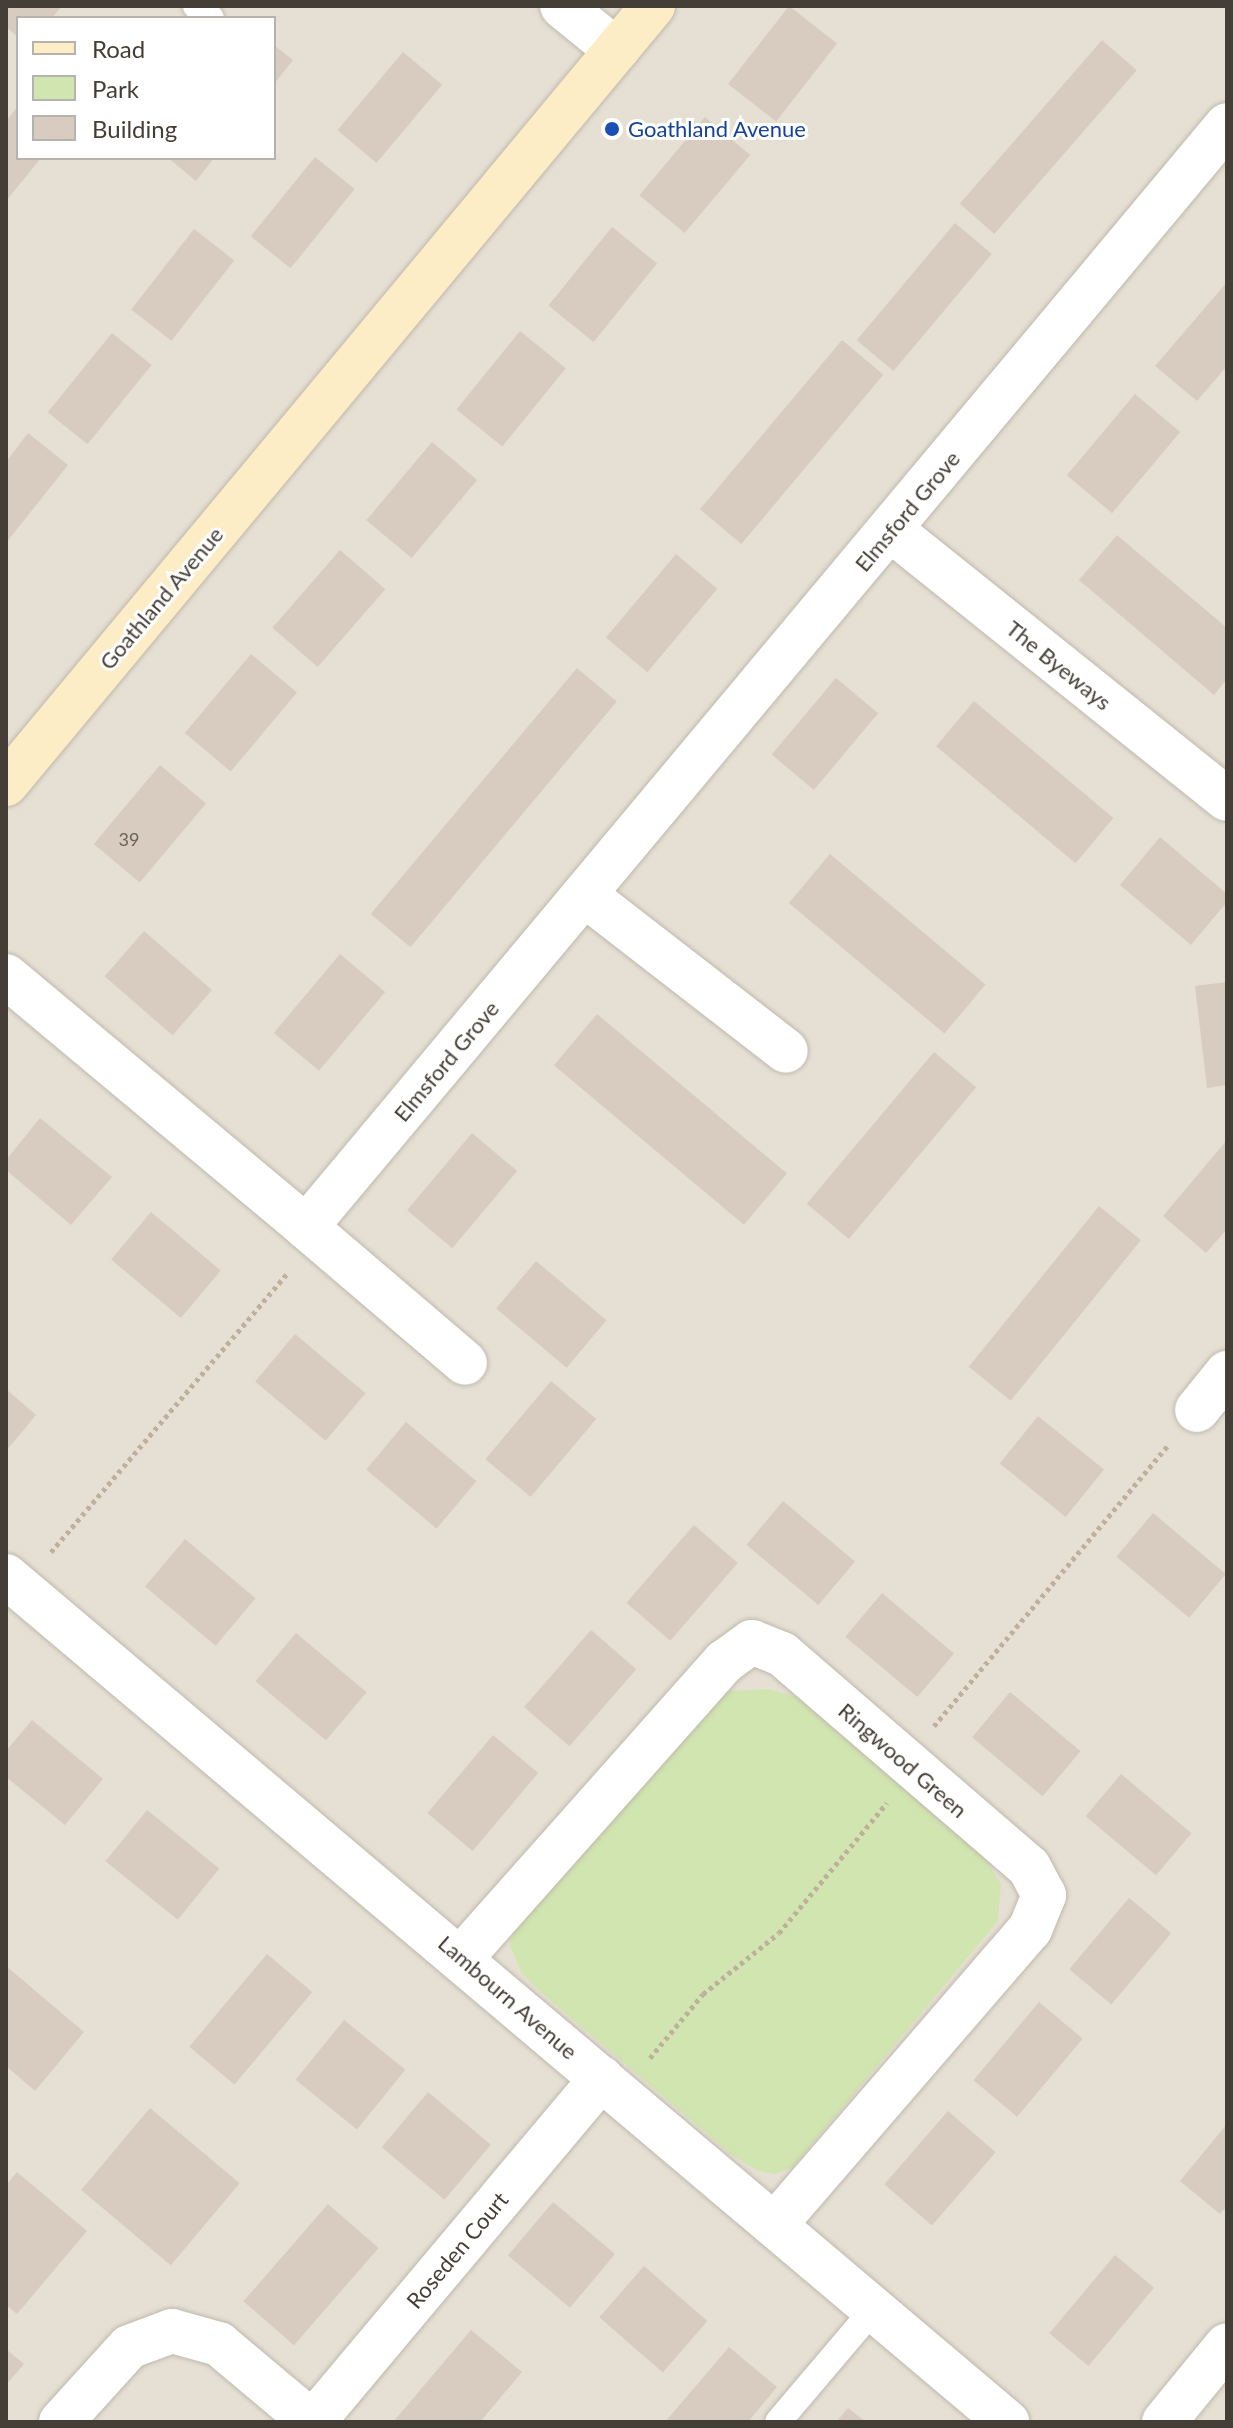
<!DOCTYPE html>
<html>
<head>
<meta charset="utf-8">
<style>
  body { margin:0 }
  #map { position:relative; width:1233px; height:2428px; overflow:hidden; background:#f2eee6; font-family:Lato,sans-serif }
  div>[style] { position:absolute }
  .residential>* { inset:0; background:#e6e0d4 }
  .green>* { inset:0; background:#d0e5b0 }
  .building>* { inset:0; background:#d7ccbf; transform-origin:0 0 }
  .path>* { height:5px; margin-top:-2.5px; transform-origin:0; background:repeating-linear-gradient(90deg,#bfb09b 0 4px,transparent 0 8px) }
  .roads { filter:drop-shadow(0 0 2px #c0b8ac) drop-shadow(0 0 2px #c0b8ac) }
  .lane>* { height:26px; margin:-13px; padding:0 13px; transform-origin:13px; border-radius:13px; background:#fff }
  .street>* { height:44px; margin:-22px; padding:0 22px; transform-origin:22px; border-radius:22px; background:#fff }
  .secondary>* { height:44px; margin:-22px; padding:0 22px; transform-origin:22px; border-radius:22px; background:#fcedc6 }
  .dots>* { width:22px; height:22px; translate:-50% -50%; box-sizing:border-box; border:4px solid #fff; border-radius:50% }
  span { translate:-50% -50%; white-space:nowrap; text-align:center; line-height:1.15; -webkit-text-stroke:6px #fff; paint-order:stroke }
  .number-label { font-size:18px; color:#6a6258 }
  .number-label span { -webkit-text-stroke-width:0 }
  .transit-label { font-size:22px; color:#164399 }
  .left { translate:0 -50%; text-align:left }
  .street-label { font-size:22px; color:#453e36 }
  .frame { position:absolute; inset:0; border:8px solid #453e36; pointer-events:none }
  .legend { position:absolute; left:16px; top:16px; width:260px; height:144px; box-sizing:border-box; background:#fff; border:2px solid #b5b2af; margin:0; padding:10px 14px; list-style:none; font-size:24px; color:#453e36 }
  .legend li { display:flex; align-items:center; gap:16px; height:40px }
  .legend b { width:40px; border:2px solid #b5b2af }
</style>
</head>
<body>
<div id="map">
  <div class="residential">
    <i style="clip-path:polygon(evenodd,6px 6px,1227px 6px,1227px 2422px,6px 2422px,6px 6px,18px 18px,274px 18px,274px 158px,18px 158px,18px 18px)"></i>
  </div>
  <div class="green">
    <i style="clip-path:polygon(768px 1689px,800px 1698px,979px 1849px,1001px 1884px,998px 1921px,792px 2168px,775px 2174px,758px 2171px,732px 2155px,544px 1995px,522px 1974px,510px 1945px,518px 1914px,702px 1710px,729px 1691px)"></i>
  </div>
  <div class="building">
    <i style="clip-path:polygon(6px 6px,62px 6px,52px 18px,18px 18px,18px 37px,6px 27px)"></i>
    <i style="left:789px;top:6px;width:61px;height:99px;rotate:38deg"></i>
    <i style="left:1102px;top:40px;width:46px;height:217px;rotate:41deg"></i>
    <i style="clip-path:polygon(274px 45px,293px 60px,274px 84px)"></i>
    <i style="left:403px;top:52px;width:51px;height:102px;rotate:40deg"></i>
    <i style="clip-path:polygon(18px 106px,18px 158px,41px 158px,6px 201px,6px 121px)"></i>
    <i style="left:705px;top:117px;width:59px;height:102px;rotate:40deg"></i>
    <i style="left:315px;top:157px;width:51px;height:102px;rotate:39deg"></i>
    <i style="clip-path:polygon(168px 158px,214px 158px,196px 181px)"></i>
    <i style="left:955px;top:223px;width:48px;height:153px;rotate:40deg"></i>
    <i style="left:612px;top:227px;width:58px;height:101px;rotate:39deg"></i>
    <i style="left:194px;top:229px;width:51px;height:102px;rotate:38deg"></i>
    <i style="clip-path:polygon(1227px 282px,1227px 366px,1197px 401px,1155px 366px)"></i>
    <i style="left:520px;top:331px;width:59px;height:101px;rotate:39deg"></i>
    <i style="left:112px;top:333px;width:51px;height:102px;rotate:39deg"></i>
    <i style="left:842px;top:340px;width:54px;height:221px;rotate:40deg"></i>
    <i style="left:1135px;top:394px;width:59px;height:106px;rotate:40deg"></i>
    <i style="clip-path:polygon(28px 433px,68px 465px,6px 543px,6px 462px)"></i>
    <i style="left:432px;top:442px;width:59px;height:102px;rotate:40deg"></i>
    <i style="clip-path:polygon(1117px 535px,1227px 628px,1227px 679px,1214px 695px,1079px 580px)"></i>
    <i style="left:340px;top:550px;width:60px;height:103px;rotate:41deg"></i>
    <i style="left:676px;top:554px;width:54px;height:109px;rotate:40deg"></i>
    <i style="left:251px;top:654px;width:60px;height:103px;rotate:40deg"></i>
    <i style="left:577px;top:668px;width:52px;height:321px;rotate:40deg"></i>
    <i style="left:836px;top:678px;width:55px;height:100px;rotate:40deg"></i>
    <i style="left:974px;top:701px;width:182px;height:59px;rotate:40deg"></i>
    <i style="left:160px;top:765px;width:60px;height:103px;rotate:40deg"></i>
    <i style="clip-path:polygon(1160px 837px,1227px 894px,1227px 902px,1191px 945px,1120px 885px)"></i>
    <i style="left:830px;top:854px;width:203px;height:64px;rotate:40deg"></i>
    <i style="left:144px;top:931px;width:90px;height:60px;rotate:41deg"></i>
    <i style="left:340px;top:954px;width:59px;height:103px;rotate:40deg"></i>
    <i style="clip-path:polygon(1227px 982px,1227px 1085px,1207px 1088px,1195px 986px)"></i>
    <i style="left:597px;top:1014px;width:248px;height:67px;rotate:40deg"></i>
    <i style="left:934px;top:1052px;width:55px;height:198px;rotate:40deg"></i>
    <i style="clip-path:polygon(40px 1118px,112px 1177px,71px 1225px,6px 1170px,6px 1160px)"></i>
    <i style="left:472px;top:1133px;width:59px;height:101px;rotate:40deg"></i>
    <i style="clip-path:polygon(1227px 1140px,1227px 1229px,1206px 1253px,1163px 1216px)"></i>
    <i style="left:1099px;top:1206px;width:54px;height:207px;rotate:39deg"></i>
    <i style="left:151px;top:1212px;width:91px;height:62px;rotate:40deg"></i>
    <i style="left:536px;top:1261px;width:92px;height:62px;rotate:40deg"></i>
    <i style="left:295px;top:1334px;width:92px;height:62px;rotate:40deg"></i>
    <i style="left:551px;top:1381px;width:59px;height:102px;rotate:40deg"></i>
    <i style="clip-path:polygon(6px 1389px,36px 1415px,6px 1451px)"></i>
    <i style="left:1038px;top:1416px;width:85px;height:61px;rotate:39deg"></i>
    <i style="left:406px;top:1422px;width:92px;height:62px;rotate:40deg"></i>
    <i style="left:783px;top:1501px;width:94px;height:57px;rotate:40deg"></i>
    <i style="left:1153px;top:1513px;width:95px;height:57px;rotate:40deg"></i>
    <i style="left:694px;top:1525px;width:58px;height:103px;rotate:41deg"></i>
    <i style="left:185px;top:1539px;width:92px;height:62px;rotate:40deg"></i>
    <i style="left:882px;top:1593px;width:94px;height:57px;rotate:40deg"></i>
    <i style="left:591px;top:1630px;width:60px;height:102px;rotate:41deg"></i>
    <i style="left:296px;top:1633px;width:92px;height:63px;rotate:40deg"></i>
    <i style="left:1010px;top:1692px;width:92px;height:59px;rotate:40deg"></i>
    <i style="clip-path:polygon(32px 1720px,103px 1779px,65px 1825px,6px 1777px,6px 1751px)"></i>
    <i style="left:493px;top:1735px;width:59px;height:102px;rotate:40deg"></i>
    <i style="left:1121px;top:1774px;width:92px;height:55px;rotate:40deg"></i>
    <i style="left:147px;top:1810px;width:93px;height:66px;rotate:39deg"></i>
    <i style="left:1129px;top:1898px;width:55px;height:93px;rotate:40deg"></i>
    <i style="left:267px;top:1954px;width:59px;height:121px;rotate:40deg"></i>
    <i style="clip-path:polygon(6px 1966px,84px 2032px,35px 2091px,6px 2066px)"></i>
    <i style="left:1039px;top:2002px;width:57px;height:102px;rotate:40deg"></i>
    <i style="left:344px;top:2020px;width:79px;height:77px;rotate:39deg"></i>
    <i style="left:428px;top:2092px;width:82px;height:72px;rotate:40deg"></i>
    <i style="left:150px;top:2108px;width:117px;height:107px;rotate:40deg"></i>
    <i style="left:948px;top:2111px;width:63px;height:97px;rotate:41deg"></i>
    <i style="clip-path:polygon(1227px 2124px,1227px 2206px,1220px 2214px,1180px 2181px)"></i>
    <i style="clip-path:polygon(17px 2172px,87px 2231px,17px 2314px,6px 2305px,6px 2185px)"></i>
    <i style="left:553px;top:2202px;width:81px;height:70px;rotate:40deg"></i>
    <i style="left:328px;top:2204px;width:67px;height:129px;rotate:41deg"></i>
    <i style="left:1115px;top:2255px;width:51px;height:102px;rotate:40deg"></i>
    <i style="left:644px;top:2266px;width:84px;height:68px;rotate:41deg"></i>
    <i style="clip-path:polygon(471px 2330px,522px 2372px,480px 2422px,393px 2422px)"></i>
    <i style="clip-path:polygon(729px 2347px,777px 2387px,748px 2422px,665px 2422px)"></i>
    <i style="clip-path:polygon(6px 2349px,24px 2364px,6px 2385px)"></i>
    <i style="clip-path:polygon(848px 2408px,866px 2422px,836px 2422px)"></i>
  </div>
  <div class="path">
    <i style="left:51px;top:1552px;width:366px;rotate:-49.7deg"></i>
    <i style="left:934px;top:1726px;width:366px;rotate:-50.2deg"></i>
    <i style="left:650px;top:2058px;width:83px;rotate:-50.4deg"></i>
    <i style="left:703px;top:1994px;width:97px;rotate:-38.8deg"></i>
    <i style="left:779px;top:1933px;width:169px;rotate:-50.3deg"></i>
  </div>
  <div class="roads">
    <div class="lane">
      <i style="left:196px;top:6px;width:19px;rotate:39deg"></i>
      <i style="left:778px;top:2422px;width:148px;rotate:-49.7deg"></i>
    </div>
    <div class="street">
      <i style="left:562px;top:6px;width:70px;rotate:39.2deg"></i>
      <i style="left:891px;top:530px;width:430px;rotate:38.7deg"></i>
      <i style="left:585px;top:895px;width:254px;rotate:37.8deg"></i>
      <i style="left:6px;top:976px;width:391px;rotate:39.9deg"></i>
      <i style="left:306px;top:1227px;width:1436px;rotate:-50.11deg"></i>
      <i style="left:306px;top:1227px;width:209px;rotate:40.5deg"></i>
      <i style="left:1197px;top:1410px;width:48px;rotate:-51deg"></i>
      <i style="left:6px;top:1576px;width:1311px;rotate:40.2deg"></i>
      <i style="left:462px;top:1957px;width:395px;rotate:-48.4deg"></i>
      <i style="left:724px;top:1662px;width:34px;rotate:-36deg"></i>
      <i style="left:752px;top:1642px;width:32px;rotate:22deg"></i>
      <i style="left:782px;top:1654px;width:326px;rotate:40.8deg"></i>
      <i style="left:1029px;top:1867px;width:32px;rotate:62deg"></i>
      <i style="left:1044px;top:1895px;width:37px;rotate:112deg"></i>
      <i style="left:1030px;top:1929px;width:387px;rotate:130.8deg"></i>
      <i style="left:61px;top:2422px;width:101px;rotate:-47.8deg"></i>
      <i style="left:129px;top:2347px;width:46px;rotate:-20.4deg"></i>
      <i style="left:172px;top:2331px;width:49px;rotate:15.5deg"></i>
      <i style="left:219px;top:2344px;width:121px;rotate:40deg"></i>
      <i style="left:313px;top:2422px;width:449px;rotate:-50deg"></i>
      <i style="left:1164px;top:2422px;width:99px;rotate:-50.7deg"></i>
    </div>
    <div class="secondary">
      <i style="left:6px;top:784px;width:1012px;rotate:-50.25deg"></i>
    </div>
  </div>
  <div class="dots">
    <i style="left:612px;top:129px;background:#1a4fb4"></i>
  </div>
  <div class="number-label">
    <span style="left:129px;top:839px">39</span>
  </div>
  <div class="transit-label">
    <span class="left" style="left:628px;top:129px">Goathland Avenue</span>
  </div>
  <div class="street-label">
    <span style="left:907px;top:511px;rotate:-50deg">Elmsford Grove</span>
    <span style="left:161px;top:598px;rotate:-50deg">Goathland Avenue</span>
    <span style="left:1059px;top:665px;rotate:39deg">The Byeways</span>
    <span style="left:446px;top:1061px;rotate:-50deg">Elmsford Grove</span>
    <span style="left:903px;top:1760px;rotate:41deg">Ringwood Green</span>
    <span style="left:508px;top:1997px;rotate:41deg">Lambourn Avenue</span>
    <span style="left:457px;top:2250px;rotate:-50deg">Roseden Court</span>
  </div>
  <div class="frame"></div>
  <ul class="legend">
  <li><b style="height:10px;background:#fcedc6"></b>Road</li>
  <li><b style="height:22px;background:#d0e5b0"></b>Park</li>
  <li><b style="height:22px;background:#d7ccbf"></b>Building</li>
  </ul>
</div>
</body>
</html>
